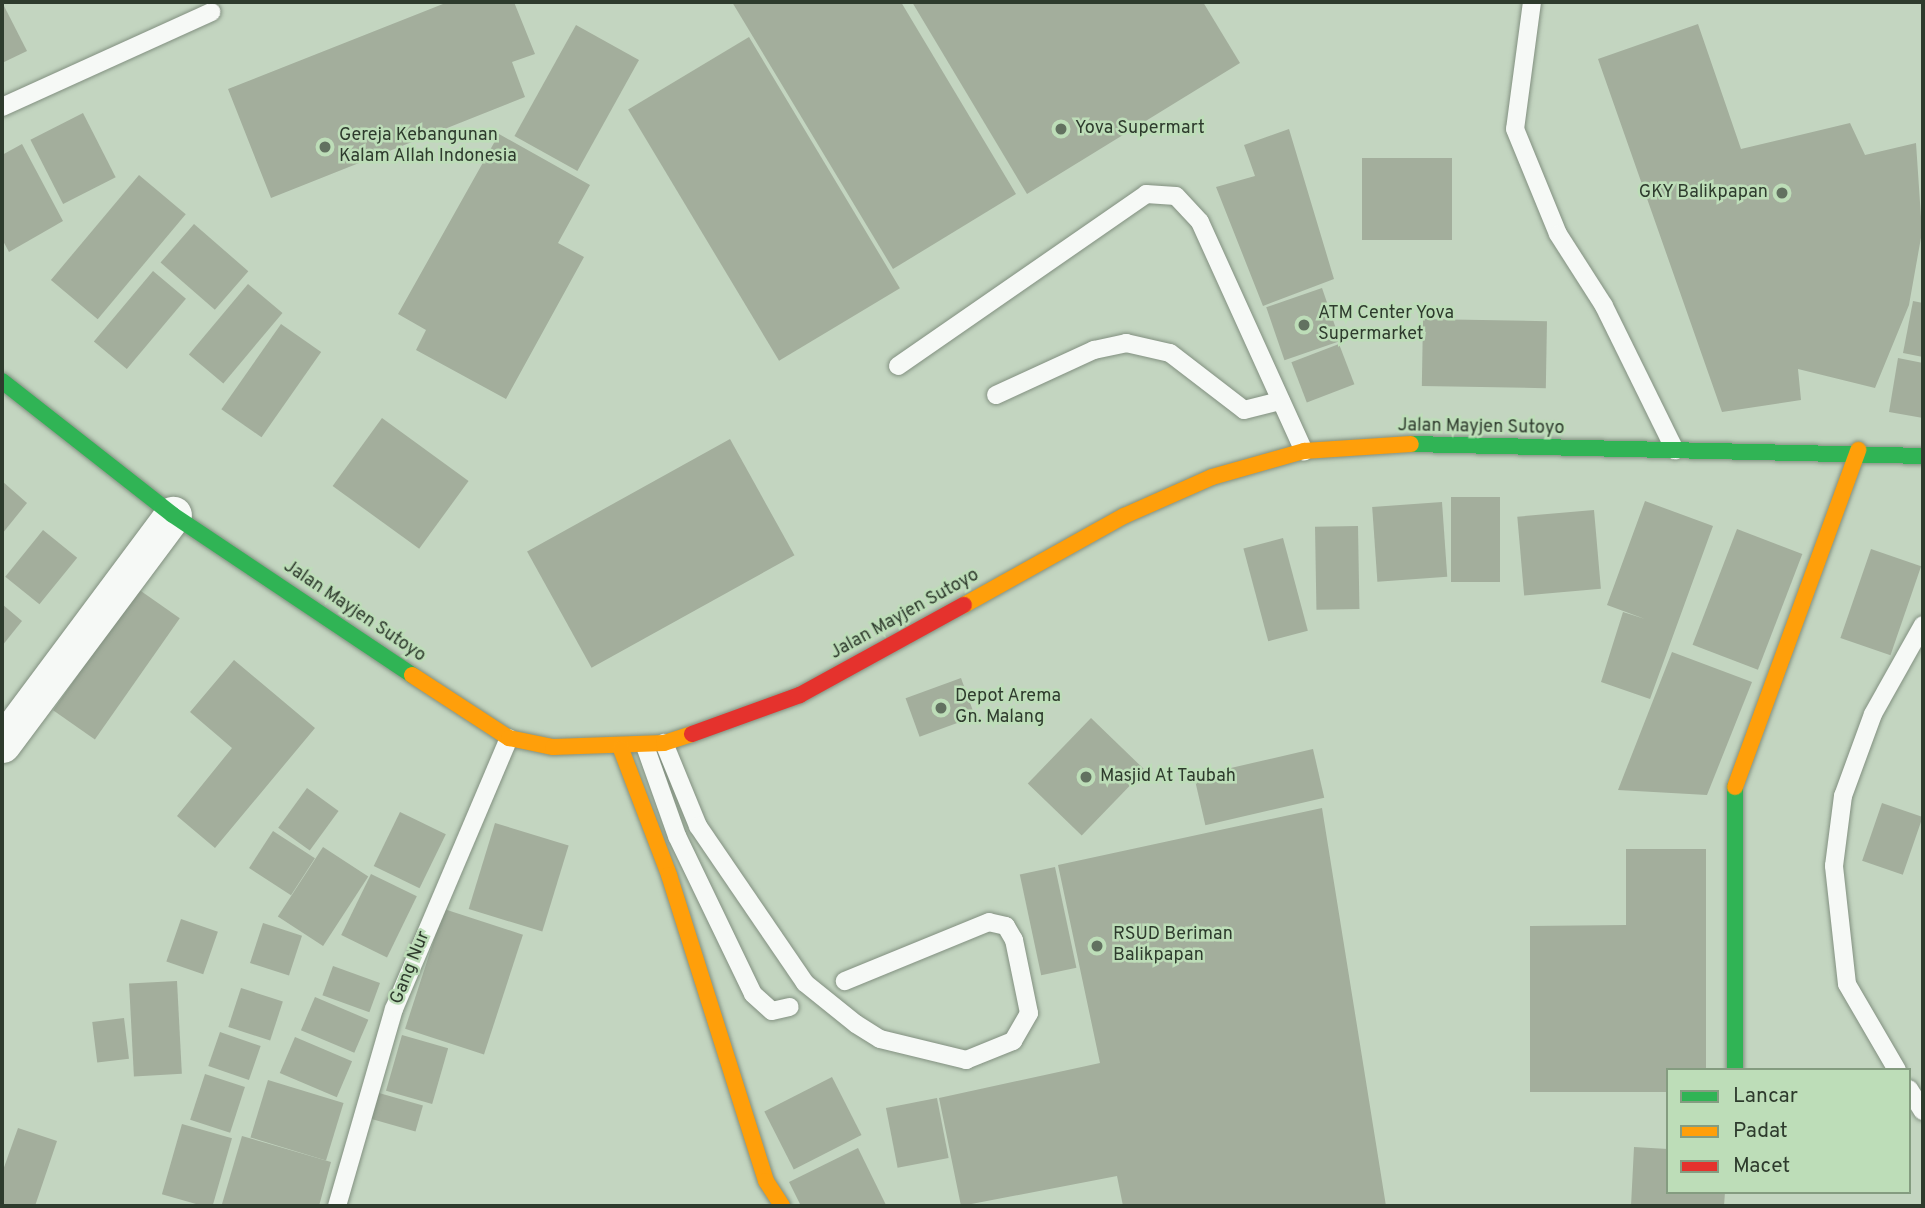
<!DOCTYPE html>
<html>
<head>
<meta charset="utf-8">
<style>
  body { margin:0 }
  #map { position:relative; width:1925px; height:1208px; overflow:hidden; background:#c3d5c0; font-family:Overpass,sans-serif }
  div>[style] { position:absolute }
  .building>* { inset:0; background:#a3ae9c; transform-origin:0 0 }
  .roads { filter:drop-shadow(0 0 2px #829080) drop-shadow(0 0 2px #829080) }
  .lane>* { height:18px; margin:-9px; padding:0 9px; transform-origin:9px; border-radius:9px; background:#f6f9f6 }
  .street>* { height:37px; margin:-18.5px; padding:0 18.5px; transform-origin:18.5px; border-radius:18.5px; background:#f6f9f6 }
  .fast>* { height:16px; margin:-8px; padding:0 8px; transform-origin:8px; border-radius:8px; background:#30b455 }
  .slow>* { height:16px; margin:-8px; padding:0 8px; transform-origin:8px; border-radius:8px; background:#ff9f0a }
  .jam>* { height:16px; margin:-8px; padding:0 8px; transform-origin:8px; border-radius:8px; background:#e5322d }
  .dots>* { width:19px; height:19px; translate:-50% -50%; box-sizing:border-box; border:4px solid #bdddb8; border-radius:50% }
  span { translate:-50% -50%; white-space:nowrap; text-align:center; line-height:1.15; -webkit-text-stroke:5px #bdddb8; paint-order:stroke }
  .poi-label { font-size:18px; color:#2e3b2d }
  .left { translate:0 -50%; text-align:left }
  .right { translate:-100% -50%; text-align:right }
  .street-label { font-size:18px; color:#2e3b2d }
  .frame { position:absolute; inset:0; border:4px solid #2e3b2d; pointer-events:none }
  .legend { position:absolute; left:1666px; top:1068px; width:245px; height:126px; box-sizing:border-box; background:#bdddb8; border:2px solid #849c80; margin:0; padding:9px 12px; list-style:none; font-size:21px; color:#2e3b2d }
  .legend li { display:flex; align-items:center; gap:14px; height:35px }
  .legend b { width:35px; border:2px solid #849c80 }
</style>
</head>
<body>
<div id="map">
  <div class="building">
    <i style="clip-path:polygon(2px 2px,27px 51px,2px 63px)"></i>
    <i style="clip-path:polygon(448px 2px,514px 2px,535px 54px,512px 62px,525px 97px,271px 198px,228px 89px)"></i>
    <i style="clip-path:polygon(732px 2px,901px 2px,1016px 194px,893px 269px)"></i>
    <i style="clip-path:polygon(912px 2px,1203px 2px,1240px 63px,1027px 194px)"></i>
    <i style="clip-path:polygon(1698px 24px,1741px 149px,1850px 123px,1865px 155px,1916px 143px,1922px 232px,1909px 305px,1875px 388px,1798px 369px,1801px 400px,1722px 412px,1598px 59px)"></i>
    <i style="left:576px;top:25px;width:72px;height:127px;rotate:29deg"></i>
    <i style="left:749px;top:37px;width:293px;height:141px;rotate:59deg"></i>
    <i style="left:83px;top:113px;width:72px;height:59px;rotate:63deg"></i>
    <i style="clip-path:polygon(1289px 129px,1334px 279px,1263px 306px,1216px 187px,1255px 176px,1244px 145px)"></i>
    <i style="clip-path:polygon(499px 134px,590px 185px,558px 243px,584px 257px,506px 399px,416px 350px,426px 330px,398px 314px)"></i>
    <i style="clip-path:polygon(22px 144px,63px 221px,9px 252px,2px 239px,2px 155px)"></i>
    <i style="left:1362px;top:158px;width:90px;height:82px"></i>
    <i style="left:139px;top:175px;width:61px;height:137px;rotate:40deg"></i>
    <i style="left:194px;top:224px;width:72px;height:51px;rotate:41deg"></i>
    <i style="left:153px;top:271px;width:43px;height:92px;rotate:40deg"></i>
    <i style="left:248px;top:284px;width:45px;height:92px;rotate:40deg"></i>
    <i style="left:1322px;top:288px;width:56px;height:59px;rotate:71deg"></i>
    <i style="clip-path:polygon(1913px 301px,1923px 303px,1923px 357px,1903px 353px)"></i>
    <i style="left:1423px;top:319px;width:124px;height:67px;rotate:1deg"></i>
    <i style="left:281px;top:324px;width:49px;height:104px;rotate:35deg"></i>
    <i style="left:1339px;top:344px;width:43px;height:51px;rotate:69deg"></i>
    <i style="clip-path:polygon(1898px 358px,1923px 363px,1923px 418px,1889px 412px)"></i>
    <i style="left:382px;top:418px;width:107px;height:84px;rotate:36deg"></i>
    <i style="left:730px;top:439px;width:133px;height:232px;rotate:61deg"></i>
    <i style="clip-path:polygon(2px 481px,27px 503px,2px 534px)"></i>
    <i style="left:1451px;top:497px;width:49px;height:85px"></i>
    <i style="clip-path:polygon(1645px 501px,1713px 526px,1650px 699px,1601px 682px,1623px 612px,1645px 619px,1607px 605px)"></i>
    <i style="left:1442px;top:502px;width:75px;height:70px;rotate:86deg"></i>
    <i style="left:1594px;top:510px;width:79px;height:77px;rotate:85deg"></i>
    <i style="left:1358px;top:526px;width:83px;height:43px;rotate:89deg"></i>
    <i style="left:1737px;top:529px;width:70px;height:124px;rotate:21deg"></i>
    <i style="left:43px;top:530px;width:44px;height:60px;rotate:39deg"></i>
    <i style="left:1283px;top:538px;width:96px;height:41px;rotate:75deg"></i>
    <i style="left:1871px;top:549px;width:53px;height:94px;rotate:19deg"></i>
    <i style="left:138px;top:589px;width:51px;height:148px;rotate:35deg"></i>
    <i style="clip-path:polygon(2px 604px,22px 621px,2px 646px)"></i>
    <i style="clip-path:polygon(1672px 652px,1752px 682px,1707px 795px,1618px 790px)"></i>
    <i style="clip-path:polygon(234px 660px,315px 728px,215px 848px,177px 816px,232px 748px,190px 712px)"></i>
    <i style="left:961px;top:678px;width:41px;height:59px;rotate:70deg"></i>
    <i style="left:1091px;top:718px;width:75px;height:91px;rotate:44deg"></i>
    <i style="left:1313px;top:749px;width:50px;height:122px;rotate:77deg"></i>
    <i style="left:307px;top:788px;width:39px;height:49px;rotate:36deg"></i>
    <i style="left:1882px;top:803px;width:43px;height:61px;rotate:19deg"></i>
    <i style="clip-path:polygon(1322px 808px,1386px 1206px,1123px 1206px,1117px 1176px,961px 1206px,939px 1098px,1100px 1063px,1058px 865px)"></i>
    <i style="left:400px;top:812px;width:51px;height:60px;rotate:26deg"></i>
    <i style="left:495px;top:823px;width:77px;height:90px;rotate:17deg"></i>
    <i style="left:273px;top:831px;width:50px;height:44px;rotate:33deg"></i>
    <i style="left:323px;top:847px;width:54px;height:83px;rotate:33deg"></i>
    <i style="clip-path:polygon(1626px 849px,1706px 849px,1706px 1070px,1668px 1070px,1668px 1092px,1530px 1092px,1530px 926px,1626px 925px)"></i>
    <i style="left:1055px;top:867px;width:103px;height:36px;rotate:78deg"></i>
    <i style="left:371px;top:874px;width:51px;height:68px;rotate:26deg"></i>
    <i style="left:444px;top:909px;width:83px;height:126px;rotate:18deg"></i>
    <i style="left:181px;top:919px;width:39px;height:45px;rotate:19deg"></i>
    <i style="left:263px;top:923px;width:41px;height:42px;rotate:18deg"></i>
    <i style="left:333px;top:966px;width:50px;height:31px;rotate:20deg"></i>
    <i style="left:177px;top:981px;width:93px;height:48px;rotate:87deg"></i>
    <i style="left:241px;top:988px;width:44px;height:41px;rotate:18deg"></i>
    <i style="left:315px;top:997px;width:58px;height:36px;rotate:23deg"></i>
    <i style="left:124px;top:1018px;width:41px;height:32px;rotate:83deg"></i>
    <i style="left:220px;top:1032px;width:43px;height:36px;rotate:19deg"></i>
    <i style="left:402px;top:1035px;width:48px;height:58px;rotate:16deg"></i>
    <i style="left:295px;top:1037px;width:62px;height:39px;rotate:23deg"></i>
    <i style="left:205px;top:1074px;width:42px;height:48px;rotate:18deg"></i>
    <i style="left:832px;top:1077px;width:65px;height:76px;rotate:63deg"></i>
    <i style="left:268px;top:1080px;width:79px;height:60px;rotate:17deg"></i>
    <i style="left:372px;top:1091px;width:53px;height:27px;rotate:16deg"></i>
    <i style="left:937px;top:1098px;width:61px;height:52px;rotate:79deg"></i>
    <i style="left:182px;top:1124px;width:52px;height:73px;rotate:16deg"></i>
    <i style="clip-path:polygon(18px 1128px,57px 1141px,35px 1206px,2px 1206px,2px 1173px)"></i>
    <i style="clip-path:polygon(242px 1136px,331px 1162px,319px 1206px,222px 1204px)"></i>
    <i style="clip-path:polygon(1634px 1147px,1668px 1149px,1668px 1192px,1725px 1192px,1724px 1206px,1631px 1206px)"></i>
    <i style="clip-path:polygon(858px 1148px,886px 1205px,801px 1206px,789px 1182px)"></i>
  </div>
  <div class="roads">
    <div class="lane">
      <i style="left:1532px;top:2px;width:128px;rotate:97.6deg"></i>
      <i style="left:1515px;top:129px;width:113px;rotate:67.7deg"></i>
      <i style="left:1558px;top:234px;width:85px;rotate:57.4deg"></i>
      <i style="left:1604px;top:306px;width:161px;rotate:63.8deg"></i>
      <i style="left:2px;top:107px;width:230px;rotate:-24.4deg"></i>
      <i style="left:898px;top:366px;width:302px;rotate:-34.7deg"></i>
      <i style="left:1146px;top:194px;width:30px;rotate:4deg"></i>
      <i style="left:1176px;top:196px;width:35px;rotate:47deg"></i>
      <i style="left:1200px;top:222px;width:252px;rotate:65.6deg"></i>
      <i style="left:996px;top:395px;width:108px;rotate:-24.7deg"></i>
      <i style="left:1094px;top:350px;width:33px;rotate:-12deg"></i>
      <i style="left:1126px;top:343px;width:45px;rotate:12.8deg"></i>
      <i style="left:1170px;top:353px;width:93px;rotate:37.6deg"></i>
      <i style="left:1244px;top:410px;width:38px;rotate:-14deg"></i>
      <i style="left:664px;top:743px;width:90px;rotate:67.7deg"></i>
      <i style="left:698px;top:826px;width:190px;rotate:55.7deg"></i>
      <i style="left:805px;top:983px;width:65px;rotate:38.8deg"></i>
      <i style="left:856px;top:1024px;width:28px;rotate:32deg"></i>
      <i style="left:880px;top:1039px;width:89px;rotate:13.7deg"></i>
      <i style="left:966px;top:1060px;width:51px;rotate:-22deg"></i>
      <i style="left:1013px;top:1041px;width:32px;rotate:-60deg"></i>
      <i style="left:1029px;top:1013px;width:75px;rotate:-101.6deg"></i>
      <i style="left:1014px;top:940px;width:16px;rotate:-120deg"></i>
      <i style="left:1006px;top:926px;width:17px;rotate:-167deg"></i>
      <i style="left:989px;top:922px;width:156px;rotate:157.7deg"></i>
      <i style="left:645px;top:746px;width:96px;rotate:70.4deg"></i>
      <i style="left:677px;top:836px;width:175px;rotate:64.3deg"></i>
      <i style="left:753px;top:994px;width:25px;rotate:42deg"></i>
      <i style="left:772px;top:1011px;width:18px;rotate:-13deg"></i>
      <i style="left:1897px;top:1070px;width:99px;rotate:-120.2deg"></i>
      <i style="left:1847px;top:984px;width:119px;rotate:-96.3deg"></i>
      <i style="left:1834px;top:866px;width:71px;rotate:-82.7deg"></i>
      <i style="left:1843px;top:796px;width:87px;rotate:-69.9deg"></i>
      <i style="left:1873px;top:714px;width:102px;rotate:-60.7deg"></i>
      <i style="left:1909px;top:1089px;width:26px;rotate:58deg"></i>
      <i style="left:337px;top:1206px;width:205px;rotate:-73.9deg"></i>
      <i style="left:394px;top:1009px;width:294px;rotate:-67deg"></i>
    </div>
    <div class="street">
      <i style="left:2px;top:744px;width:286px;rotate:-53.3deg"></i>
    </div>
    <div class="fast">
      <i style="left:2px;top:381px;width:217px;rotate:38.1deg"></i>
      <i style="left:173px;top:515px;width:288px;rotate:33.8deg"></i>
      <i style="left:1411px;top:444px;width:512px;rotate:1.34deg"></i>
      <i style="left:1735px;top:787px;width:283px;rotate:90deg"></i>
    </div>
    <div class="slow">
      <i style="left:964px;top:605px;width:183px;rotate:-29.1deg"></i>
      <i style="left:1124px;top:516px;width:96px;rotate:-23.9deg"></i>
      <i style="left:1212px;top:477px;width:96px;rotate:-15.8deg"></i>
      <i style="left:1304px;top:451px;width:107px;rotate:-3.7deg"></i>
      <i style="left:412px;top:675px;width:116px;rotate:33deg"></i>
      <i style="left:509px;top:738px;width:45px;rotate:11.6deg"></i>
      <i style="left:553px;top:747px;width:111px;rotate:-2.1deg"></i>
      <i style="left:664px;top:743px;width:29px;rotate:-18deg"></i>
      <i style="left:621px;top:749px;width:135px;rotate:69.1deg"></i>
      <i style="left:669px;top:875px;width:321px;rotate:72.4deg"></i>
      <i style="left:766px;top:1181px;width:30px;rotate:57deg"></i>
      <i style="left:1735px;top:787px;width:359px;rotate:-69.9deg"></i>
    </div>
    <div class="jam">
      <i style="left:692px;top:734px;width:115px;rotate:-19.9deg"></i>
      <i style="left:800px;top:695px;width:187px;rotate:-28.8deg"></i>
    </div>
  </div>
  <div class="dots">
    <i style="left:1061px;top:129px;background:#627160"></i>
    <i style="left:325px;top:147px;background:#627160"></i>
    <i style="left:1782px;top:193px;background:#627160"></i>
    <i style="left:1304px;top:325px;background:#627160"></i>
    <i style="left:941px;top:708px;background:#627160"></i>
    <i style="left:1086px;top:777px;background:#627160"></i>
    <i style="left:1097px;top:946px;background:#627160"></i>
  </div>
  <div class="poi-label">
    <span class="left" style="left:1075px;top:129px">Yova Supermart</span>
    <span class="left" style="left:339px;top:147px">Gereja Kebangunan<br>Kalam Allah Indonesia</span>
    <span class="right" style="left:1768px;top:193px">GKY Balikpapan</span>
    <span class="left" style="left:1318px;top:325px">ATM Center Yova<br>Supermarket</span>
    <span class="left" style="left:955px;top:708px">Depot Arema<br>Gn. Malang</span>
    <span class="left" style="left:1100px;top:777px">Masjid At Taubah</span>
    <span class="left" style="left:1113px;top:946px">RSUD Beriman<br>Balikpapan</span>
  </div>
  <div class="street-label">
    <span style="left:1481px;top:428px;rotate:1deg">Jalan Mayjen Sutoyo</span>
    <span style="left:354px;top:612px;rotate:34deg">Jalan Mayjen Sutoyo</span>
    <span style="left:905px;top:615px;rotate:-29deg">Jalan Mayjen Sutoyo</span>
    <span style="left:411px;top:968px;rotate:-68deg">Gang Nur</span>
  </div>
  <div class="frame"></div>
  <ul class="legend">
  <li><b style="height:9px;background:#30b455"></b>Lancar</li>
  <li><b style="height:9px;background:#ff9f0a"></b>Padat</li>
  <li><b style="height:9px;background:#e5322d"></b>Macet</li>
  </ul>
</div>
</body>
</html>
